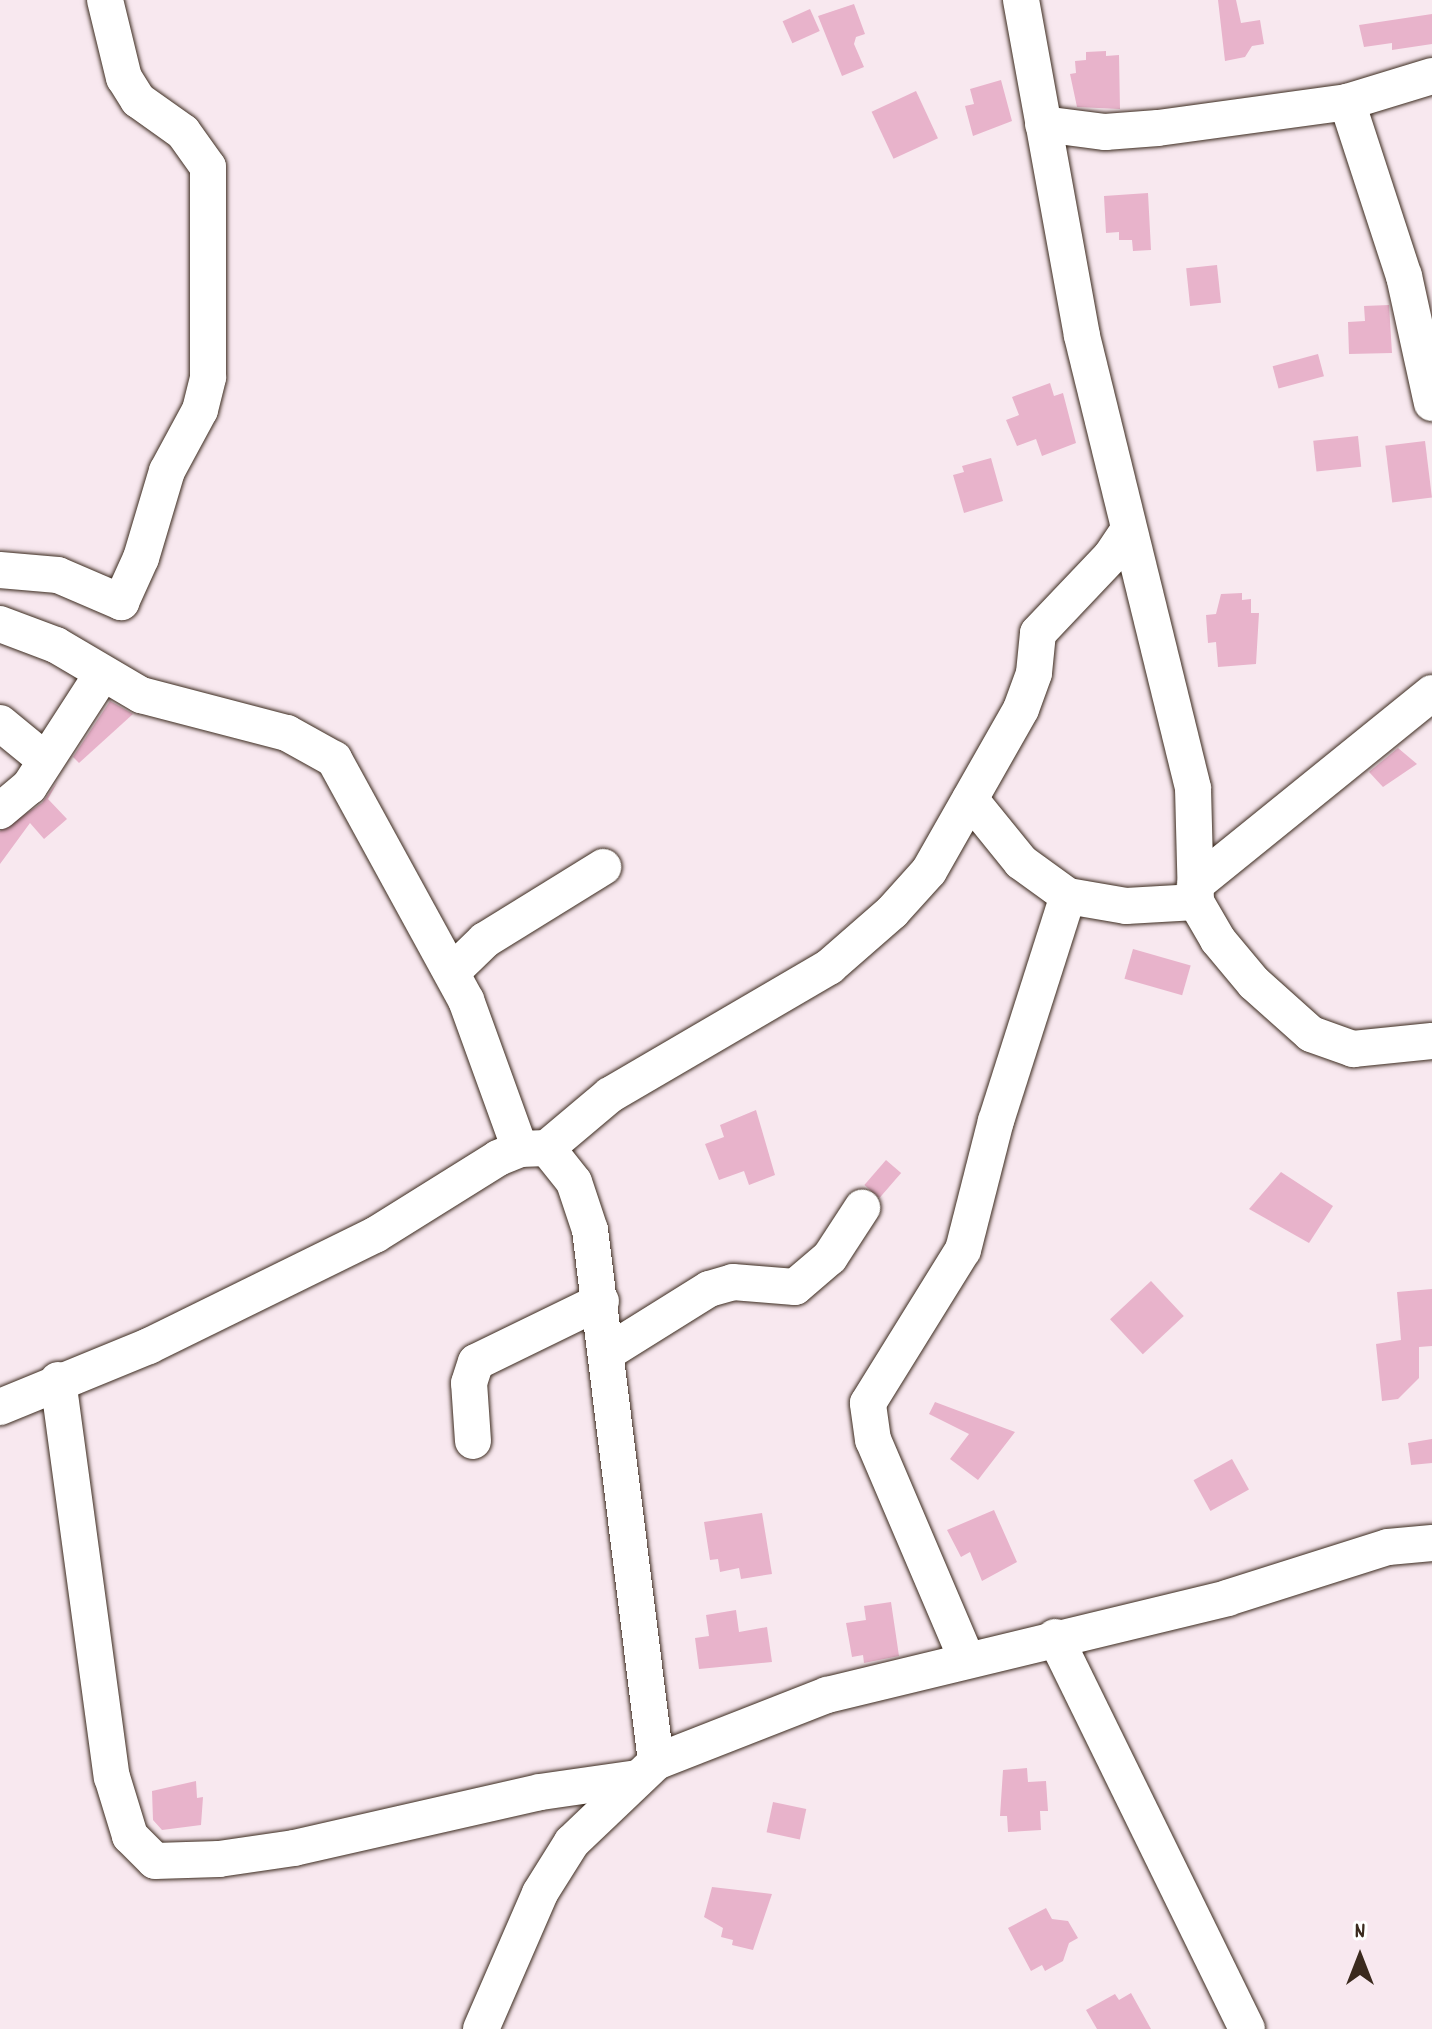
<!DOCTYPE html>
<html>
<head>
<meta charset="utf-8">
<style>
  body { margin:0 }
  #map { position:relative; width:1432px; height:2029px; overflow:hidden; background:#f8e8ef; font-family:Dekko,sans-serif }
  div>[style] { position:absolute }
  .building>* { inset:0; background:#e8b3cb; transform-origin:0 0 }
  .roads { filter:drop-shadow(0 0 2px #3b2a1e) drop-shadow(0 0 2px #3b2a1e) }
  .minor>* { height:36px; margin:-18px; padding:0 18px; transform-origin:18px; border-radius:18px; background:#fff }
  span { translate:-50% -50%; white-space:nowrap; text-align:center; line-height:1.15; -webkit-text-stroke:6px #fff; paint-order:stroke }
  .north { position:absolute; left:1320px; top:1917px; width:80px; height:80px; -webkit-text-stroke:6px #fff; paint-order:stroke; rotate:0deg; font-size:22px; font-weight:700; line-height:32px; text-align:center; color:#3b2a1e }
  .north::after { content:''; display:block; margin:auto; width:28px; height:36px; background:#3b2a1e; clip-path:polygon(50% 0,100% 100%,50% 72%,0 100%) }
</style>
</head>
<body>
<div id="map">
  <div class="building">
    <i style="clip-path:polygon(1218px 0,1236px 0,1241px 23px,1260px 20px,1264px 44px,1252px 46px,1245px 57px,1225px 61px)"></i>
    <i style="clip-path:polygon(854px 4px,865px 34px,856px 37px,854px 44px,864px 67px,842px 76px,818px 16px)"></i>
    <i style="left:810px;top:9px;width:24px;height:30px;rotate:66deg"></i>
    <i style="clip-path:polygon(1432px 14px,1432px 44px,1392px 50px,1392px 43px,1364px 47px,1359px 25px)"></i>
    <i style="clip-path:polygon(1106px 51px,1106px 56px,1119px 55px,1120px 109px,1077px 107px,1070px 74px,1076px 73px,1075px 61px,1086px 60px,1086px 52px)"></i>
    <i style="clip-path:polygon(1001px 80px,1012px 121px,973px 136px,965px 106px,974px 104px,970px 89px)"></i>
    <i style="left:916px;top:91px;width:52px;height:49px;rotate:65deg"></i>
    <i style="clip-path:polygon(1148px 193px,1151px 250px,1133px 251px,1132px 240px,1119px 240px,1119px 232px,1106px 233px,1104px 196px)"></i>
    <i style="left:1217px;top:265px;width:38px;height:31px;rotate:84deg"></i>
    <i style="clip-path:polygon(1389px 305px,1392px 353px,1349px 354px,1348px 322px,1365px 321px,1364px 306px)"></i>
    <i style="left:1318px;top:354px;width:23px;height:47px;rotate:75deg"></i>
    <i style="clip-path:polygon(1050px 383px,1054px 396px,1063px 393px,1076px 443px,1042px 456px,1036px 439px,1017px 446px,1006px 420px,1019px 415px,1012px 397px)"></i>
    <i style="left:1358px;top:436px;width:31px;height:45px;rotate:84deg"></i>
    <i style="left:1425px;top:441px;width:57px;height:40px;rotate:83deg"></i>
    <i style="clip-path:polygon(991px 458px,1003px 501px,964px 513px,953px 475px,964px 472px,962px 466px)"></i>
    <i style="clip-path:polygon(1242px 593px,1242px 600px,1251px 599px,1251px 613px,1259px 613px,1256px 664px,1218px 667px,1216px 642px,1208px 643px,1206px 615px,1216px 614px,1221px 594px)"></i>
    <i style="clip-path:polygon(110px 701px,133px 714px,79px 763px,73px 757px)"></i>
    <i style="clip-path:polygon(1398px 748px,1417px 764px,1383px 787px,1369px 772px)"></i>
    <i style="clip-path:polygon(58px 781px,48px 799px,67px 819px,44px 839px,30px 823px,0 864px,0 831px,42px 803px)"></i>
    <i style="left:1133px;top:949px;width:60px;height:31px;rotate:16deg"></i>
    <i style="clip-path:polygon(756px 1110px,775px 1175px,749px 1185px,744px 1171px,719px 1180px,705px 1144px,724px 1137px,720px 1125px)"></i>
    <i style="left:886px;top:1160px;width:20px;height:33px;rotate:41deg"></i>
    <i style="clip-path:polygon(1281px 1172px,1333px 1206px,1309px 1243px,1249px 1209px)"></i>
    <i style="left:1151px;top:1281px;width:48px;height:56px;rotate:47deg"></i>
    <i style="clip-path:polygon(1432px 1289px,1432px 1346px,1419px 1347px,1419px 1378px,1398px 1399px,1382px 1401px,1376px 1344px,1401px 1340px,1397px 1292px)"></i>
    <i style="clip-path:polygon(935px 1402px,1015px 1432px,978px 1480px,950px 1459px,969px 1434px,929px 1414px)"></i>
    <i style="clip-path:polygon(1432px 1439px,1432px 1463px,1411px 1465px,1408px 1443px)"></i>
    <i style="left:1232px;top:1459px;width:35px;height:44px;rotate:61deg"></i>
    <i style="clip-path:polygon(994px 1510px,1017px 1562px,982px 1581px,970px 1552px,961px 1557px,947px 1530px)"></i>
    <i style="clip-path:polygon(762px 1513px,772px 1574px,741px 1579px,739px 1568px,720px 1572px,718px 1559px,710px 1560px,704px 1522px)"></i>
    <i style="clip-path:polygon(891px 1602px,899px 1656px,864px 1663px,863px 1655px,852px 1657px,846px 1623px,866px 1620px,864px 1606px)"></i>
    <i style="clip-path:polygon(736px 1610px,739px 1632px,767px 1627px,772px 1662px,699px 1669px,695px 1638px,709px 1636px,706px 1615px)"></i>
    <i style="clip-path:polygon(1027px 1768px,1028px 1782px,1046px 1781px,1048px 1811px,1040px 1811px,1041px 1830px,1008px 1832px,1007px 1816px,1000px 1816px,1003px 1770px)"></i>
    <i style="clip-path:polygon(196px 1781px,197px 1798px,203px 1797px,201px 1825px,162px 1830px,153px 1820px,152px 1791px)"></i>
    <i style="left:773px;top:1802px;width:34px;height:31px;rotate:12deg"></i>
    <i style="clip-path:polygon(712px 1887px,772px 1894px,753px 1950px,732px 1945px,733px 1940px,721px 1937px,723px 1928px,704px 1917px)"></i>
    <i style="clip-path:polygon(1046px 1908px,1052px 1919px,1068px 1921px,1078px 1938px,1069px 1943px,1063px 1961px,1045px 1971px,1042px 1965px,1031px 1971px,1008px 1928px)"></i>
    <i style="clip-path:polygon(1131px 1993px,1151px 2029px,1097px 2029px,1086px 2010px,1115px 1994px,1119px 2000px)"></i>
  </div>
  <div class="roads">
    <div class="minor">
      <i style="left:1021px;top:0;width:341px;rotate:79.7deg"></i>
      <i style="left:1082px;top:336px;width:465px;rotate:76.2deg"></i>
      <i style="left:1193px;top:788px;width:114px;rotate:88.5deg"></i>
      <i style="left:1196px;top:902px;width:44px;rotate:59.9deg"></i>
      <i style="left:1218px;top:940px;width:56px;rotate:50.1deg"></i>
      <i style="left:1254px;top:983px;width:76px;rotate:41.8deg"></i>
      <i style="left:1311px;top:1034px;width:45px;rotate:19.7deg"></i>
      <i style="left:1353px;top:1049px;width:79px;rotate:-5.8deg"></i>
      <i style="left:1347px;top:102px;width:183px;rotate:71.9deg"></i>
      <i style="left:1404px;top:276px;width:130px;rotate:77.6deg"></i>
      <i style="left:1043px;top:124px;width:63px;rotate:7.4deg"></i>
      <i style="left:1105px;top:132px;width:53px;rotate:-4.3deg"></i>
      <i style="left:1158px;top:128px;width:191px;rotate:-7.8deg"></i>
      <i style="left:1347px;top:102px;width:89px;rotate:-17deg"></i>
      <i style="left:0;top:570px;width:58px;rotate:4.9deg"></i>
      <i style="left:58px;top:575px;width:69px;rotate:23.2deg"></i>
      <i style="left:121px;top:602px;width:48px;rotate:-65.6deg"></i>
      <i style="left:141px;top:558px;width:91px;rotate:-73.4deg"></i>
      <i style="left:167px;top:471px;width:69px;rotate:-61.6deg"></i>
      <i style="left:200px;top:410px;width:34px;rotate:-76deg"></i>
      <i style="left:208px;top:377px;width:210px;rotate:-90deg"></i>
      <i style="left:208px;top:167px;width:43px;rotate:-125.5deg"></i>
      <i style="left:183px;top:132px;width:55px;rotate:-144.6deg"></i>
      <i style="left:138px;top:100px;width:26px;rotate:-122deg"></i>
      <i style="left:124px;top:78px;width:80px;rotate:-103.7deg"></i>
      <i style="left:0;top:624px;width:60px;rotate:20.6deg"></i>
      <i style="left:56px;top:645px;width:99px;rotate:30.5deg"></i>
      <i style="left:141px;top:695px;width:151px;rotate:14.6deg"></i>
      <i style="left:287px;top:733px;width:54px;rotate:29deg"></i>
      <i style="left:334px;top:759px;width:275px;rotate:61.3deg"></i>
      <i style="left:466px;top:1000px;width:158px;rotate:70.1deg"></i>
      <i style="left:0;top:723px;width:57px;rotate:39.3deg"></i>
      <i style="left:970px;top:799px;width:81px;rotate:51deg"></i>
      <i style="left:1021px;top:862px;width:58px;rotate:35.9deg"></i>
      <i style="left:1068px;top:896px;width:59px;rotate:9.8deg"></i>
      <i style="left:1126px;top:906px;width:70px;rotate:-3.3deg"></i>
      <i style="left:0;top:811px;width:38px;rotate:-40deg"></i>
      <i style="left:29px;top:787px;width:135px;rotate:-57.1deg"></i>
      <i style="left:1195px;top:885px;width:305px;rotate:-39deg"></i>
      <i style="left:452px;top:972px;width:46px;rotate:-44.1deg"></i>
      <i style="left:485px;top:940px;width:139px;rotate:-31.7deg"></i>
      <i style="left:547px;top:1148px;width:82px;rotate:-40.1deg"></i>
      <i style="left:610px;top:1095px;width:254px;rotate:-30.3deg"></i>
      <i style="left:829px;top:967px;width:84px;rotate:-41.1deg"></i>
      <i style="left:892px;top:912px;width:55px;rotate:-47.9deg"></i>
      <i style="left:929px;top:871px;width:186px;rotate:-60.4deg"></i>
      <i style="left:1021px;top:709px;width:38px;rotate:-70deg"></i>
      <i style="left:1034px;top:673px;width:40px;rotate:-84.3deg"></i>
      <i style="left:1038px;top:633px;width:106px;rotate:-46.5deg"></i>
      <i style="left:1111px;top:556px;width:30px;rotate:-56deg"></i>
      <i style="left:608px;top:1352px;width:119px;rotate:-32deg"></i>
      <i style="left:709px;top:1289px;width:25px;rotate:-16deg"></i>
      <i style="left:733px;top:1282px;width:62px;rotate:4.6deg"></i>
      <i style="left:795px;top:1287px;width:46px;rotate:-40.6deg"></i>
      <i style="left:830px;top:1257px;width:59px;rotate:-56.9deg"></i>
      <i style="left:58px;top:1380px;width:401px;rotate:82.3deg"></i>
      <i style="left:112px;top:1777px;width:62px;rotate:73deg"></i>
      <i style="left:130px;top:1836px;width:35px;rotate:45deg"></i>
      <i style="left:155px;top:1861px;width:64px;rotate:-1.8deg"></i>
      <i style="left:219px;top:1859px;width:76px;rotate:-8.3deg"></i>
      <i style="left:294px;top:1848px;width:252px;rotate:-12.8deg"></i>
      <i style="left:540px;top:1792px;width:98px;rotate:-8.2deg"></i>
      <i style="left:0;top:1407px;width:161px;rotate:-22.3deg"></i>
      <i style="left:149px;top:1346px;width:252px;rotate:-26.2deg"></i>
      <i style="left:375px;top:1235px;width:145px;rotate:-32deg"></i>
      <i style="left:498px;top:1158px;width:24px;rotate:-22deg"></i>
      <i style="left:520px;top:1149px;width:27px;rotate:-2deg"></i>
      <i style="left:547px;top:1148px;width:43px;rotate:51.5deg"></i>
      <i style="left:574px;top:1182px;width:51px;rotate:71.6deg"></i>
      <i style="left:590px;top:1230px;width:536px;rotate:82.93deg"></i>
      <i style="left:473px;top:1441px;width:58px;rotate:-93.9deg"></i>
      <i style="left:469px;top:1383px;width:22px;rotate:-72deg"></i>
      <i style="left:476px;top:1362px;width:139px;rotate:-26deg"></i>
      <i style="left:1055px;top:1637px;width:436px;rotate:63.9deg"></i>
      <i style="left:967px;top:1660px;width:239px;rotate:-113.1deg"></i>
      <i style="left:873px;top:1440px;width:37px;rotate:-98deg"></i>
      <i style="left:868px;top:1403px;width:180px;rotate:-58.2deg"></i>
      <i style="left:963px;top:1250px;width:133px;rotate:-75.7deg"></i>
      <i style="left:996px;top:1121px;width:236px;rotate:-72.3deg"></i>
      <i style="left:481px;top:2029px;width:148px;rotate:-66.5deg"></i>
      <i style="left:540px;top:1893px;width:60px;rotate:-57.9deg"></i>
      <i style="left:572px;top:1842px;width:116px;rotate:-43.6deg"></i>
      <i style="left:656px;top:1762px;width:184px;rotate:-21.4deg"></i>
      <i style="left:827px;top:1695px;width:412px;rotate:-13.6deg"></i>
      <i style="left:1227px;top:1598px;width:169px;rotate:-17.6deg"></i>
      <i style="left:1388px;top:1547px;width:44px;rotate:-5.2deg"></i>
    </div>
  </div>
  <div class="north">N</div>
</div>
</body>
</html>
